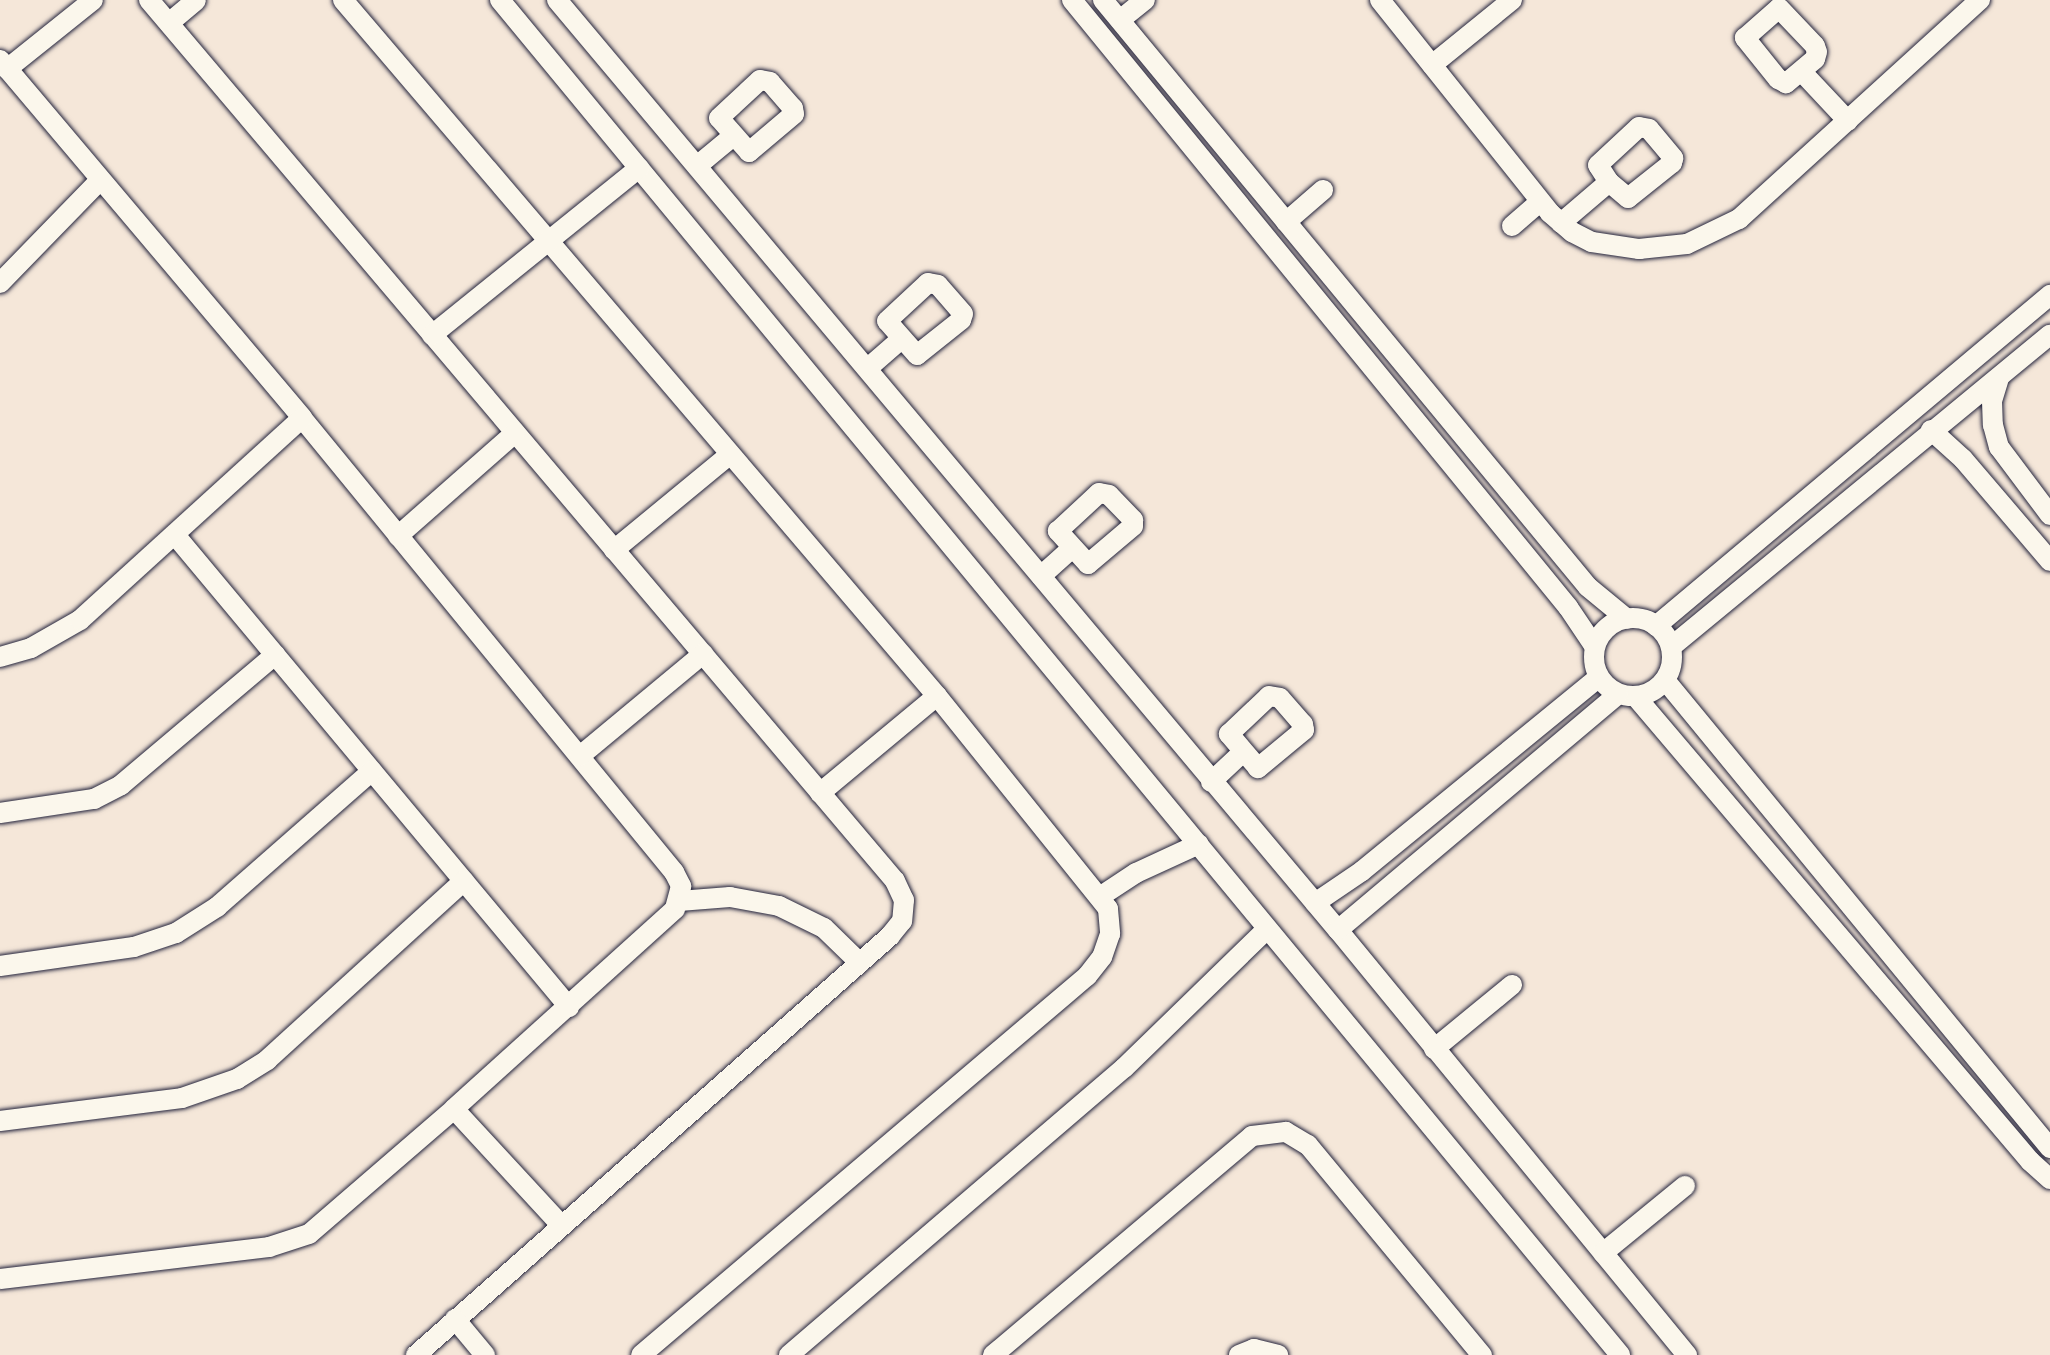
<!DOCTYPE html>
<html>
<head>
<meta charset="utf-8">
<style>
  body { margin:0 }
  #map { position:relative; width:2050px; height:1355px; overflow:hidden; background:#f5e7d9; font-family:"Indie Flower",sans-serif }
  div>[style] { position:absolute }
  .roads { filter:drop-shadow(0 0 2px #22223b) drop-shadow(0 0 2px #22223b) }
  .minor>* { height:20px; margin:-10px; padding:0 10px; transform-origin:10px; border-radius:10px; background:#fbf7ec }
  .minor>.ring { margin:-10px; padding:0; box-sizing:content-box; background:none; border:20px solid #fbf7ec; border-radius:50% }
  span { translate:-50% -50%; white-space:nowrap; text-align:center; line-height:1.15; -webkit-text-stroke:6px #fbf7ec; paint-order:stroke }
</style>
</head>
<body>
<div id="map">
  <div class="roads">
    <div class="minor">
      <i style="left:149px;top:0;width:1154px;rotate:49.74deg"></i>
      <i style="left:895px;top:881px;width:21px;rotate:65deg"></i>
      <i style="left:904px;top:900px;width:21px;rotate:95deg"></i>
      <i style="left:902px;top:921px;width:19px;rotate:129deg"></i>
      <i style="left:890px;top:936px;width:633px;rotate:138.52deg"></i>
      <i style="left:343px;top:0;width:915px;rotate:49.52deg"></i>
      <i style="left:937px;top:696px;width:273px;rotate:51.2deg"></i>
      <i style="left:1108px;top:909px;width:25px;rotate:85deg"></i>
      <i style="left:1110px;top:934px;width:24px;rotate:109deg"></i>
      <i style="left:1102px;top:957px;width:24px;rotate:128deg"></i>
      <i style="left:1087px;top:976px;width:585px;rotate:139.64deg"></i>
      <i style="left:500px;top:0;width:1758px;rotate:50.42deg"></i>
      <i style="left:557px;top:0;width:1214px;rotate:49.98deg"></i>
      <i style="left:1338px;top:930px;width:550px;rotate:50.61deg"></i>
      <i style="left:1072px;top:0;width:784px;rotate:50.75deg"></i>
      <i style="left:1568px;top:607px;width:48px;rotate:56deg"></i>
      <i style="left:1103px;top:0;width:761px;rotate:50.44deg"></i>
      <i style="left:1588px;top:587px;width:50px;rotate:39.4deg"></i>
      <i style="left:1380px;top:0;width:273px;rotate:51.4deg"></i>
      <i style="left:1550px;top:213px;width:29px;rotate:41deg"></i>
      <i style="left:1572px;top:232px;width:22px;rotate:27deg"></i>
      <i style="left:1592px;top:242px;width:48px;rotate:8.5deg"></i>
      <i style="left:1639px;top:249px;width:48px;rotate:-5.9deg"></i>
      <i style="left:1687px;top:244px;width:58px;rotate:-25.7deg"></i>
      <i style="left:1739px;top:219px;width:326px;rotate:-42.3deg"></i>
      <i style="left:1779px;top:8px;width:52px;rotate:46.5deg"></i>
      <i style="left:1815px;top:46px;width:6px;rotate:72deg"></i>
      <i style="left:1817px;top:52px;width:7px;rotate:106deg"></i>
      <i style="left:1815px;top:59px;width:38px;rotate:140deg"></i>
      <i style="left:1786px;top:83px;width:9px;rotate:-153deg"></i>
      <i style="left:1778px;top:79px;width:53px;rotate:-128.8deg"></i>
      <i style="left:1745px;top:38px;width:45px;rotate:-41.4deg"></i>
      <i style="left:1120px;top:20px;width:32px;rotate:-39deg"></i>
      <i style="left:169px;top:23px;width:35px;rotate:-40deg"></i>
      <i style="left:0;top:60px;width:468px;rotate:49.8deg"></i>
      <i style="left:302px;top:418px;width:587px;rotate:50.67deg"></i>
      <i style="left:674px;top:872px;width:16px;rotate:63deg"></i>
      <i style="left:681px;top:886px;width:24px;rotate:105deg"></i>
      <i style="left:675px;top:909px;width:298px;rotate:137.9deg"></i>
      <i style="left:454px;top:1109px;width:191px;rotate:139.2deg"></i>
      <i style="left:309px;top:1234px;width:42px;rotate:162deg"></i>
      <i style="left:269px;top:1247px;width:271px;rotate:173.2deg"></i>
      <i style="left:1432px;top:65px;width:103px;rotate:-39.1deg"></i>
      <i style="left:7px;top:69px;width:110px;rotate:-38.7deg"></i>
      <i style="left:1802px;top:72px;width:67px;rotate:46.8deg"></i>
      <i style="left:760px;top:80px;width:10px;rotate:11deg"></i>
      <i style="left:770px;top:82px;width:35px;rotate:49deg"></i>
      <i style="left:793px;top:108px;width:6px;rotate:81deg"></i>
      <i style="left:794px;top:114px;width:59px;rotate:139.8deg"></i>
      <i style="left:749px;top:152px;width:45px;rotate:-131.4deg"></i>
      <i style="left:719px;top:118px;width:56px;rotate:-42.8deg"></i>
      <i style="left:1639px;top:127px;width:10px;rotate:11deg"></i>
      <i style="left:1649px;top:129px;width:38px;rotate:50deg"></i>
      <i style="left:1673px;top:158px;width:5px;rotate:101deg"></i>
      <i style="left:1672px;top:163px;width:56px;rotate:141.5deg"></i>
      <i style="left:1628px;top:198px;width:25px;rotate:-140deg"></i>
      <i style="left:1609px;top:182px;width:20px;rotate:-123deg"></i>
      <i style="left:1598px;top:165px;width:56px;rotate:-42.8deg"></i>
      <i style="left:697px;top:166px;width:45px;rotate:-39.6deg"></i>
      <i style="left:1286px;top:222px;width:49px;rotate:-40.9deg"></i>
      <i style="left:1561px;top:223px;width:63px;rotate:-40.5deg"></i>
      <i style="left:1512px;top:226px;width:37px;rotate:-41deg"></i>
      <i style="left:0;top:283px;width:144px;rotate:-45.8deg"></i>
      <i style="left:928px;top:283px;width:10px;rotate:11deg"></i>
      <i style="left:938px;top:285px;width:38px;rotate:49deg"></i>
      <i style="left:963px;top:314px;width:6px;rotate:108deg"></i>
      <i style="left:961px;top:320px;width:56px;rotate:141.5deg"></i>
      <i style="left:917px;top:355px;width:45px;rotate:-131.4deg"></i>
      <i style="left:887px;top:321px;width:56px;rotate:-42.8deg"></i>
      <i style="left:432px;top:335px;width:266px;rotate:-38.9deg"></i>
      <i style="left:868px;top:368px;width:43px;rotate:-41.2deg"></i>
      <i style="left:1999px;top:378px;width:24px;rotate:107deg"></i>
      <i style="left:1992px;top:401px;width:24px;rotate:88deg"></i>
      <i style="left:1993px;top:425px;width:23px;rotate:75deg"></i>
      <i style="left:1999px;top:447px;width:85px;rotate:53.1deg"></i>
      <i style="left:1931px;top:430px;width:43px;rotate:42.2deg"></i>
      <i style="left:1963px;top:459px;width:134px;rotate:49.5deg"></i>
      <i style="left:1099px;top:493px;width:10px;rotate:11deg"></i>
      <i style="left:1109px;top:495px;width:35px;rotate:46deg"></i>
      <i style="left:1133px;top:520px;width:6px;rotate:90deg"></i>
      <i style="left:1133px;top:526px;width:59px;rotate:139.8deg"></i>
      <i style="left:1088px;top:564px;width:45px;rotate:-132.3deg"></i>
      <i style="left:1058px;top:531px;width:56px;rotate:-42.8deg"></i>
      <i style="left:175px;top:535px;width:615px;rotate:50.15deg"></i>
      <i style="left:398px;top:536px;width:156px;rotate:-41.4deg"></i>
      <i style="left:614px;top:550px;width:148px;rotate:-39.5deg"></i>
      <i style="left:1041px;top:576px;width:40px;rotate:-42deg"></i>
      <i class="ring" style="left:1594px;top:618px;width:58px;height:58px"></i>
      <i style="left:1656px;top:626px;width:515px;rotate:-40.03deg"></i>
      <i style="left:1671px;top:647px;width:491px;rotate:-39.5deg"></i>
      <i style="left:0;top:657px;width:32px;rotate:-16deg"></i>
      <i style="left:31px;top:648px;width:56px;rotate:-29.7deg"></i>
      <i style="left:80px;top:620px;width:300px;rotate:-42.3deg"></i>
      <i style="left:1665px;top:680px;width:606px;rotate:50.56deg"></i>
      <i style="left:1269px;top:696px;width:11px;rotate:10deg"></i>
      <i style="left:1280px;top:698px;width:35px;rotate:49deg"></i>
      <i style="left:1303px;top:724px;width:6px;rotate:81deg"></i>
      <i style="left:1304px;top:730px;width:60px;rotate:140.4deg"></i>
      <i style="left:1258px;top:768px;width:45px;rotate:-130.5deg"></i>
      <i style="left:1229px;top:734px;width:55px;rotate:-43.5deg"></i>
      <i style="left:1636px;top:697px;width:609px;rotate:49.66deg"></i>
      <i style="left:2030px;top:1161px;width:27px;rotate:42deg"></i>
      <i style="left:580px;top:756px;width:160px;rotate:-39.7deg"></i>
      <i style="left:1211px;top:782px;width:42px;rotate:-43.1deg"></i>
      <i style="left:820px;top:793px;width:152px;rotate:-39.7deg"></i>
      <i style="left:0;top:813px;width:95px;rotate:-8.5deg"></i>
      <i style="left:94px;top:799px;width:30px;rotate:-27deg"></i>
      <i style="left:121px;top:785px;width:202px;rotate:-40.2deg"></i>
      <i style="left:1101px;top:896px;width:42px;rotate:-33.3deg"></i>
      <i style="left:1136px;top:873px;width:69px;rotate:-24.7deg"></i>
      <i style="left:679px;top:901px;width:51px;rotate:-4.5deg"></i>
      <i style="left:730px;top:897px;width:50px;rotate:10.4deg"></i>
      <i style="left:779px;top:906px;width:50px;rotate:26.1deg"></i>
      <i style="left:824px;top:928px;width:50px;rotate:44.2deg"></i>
      <i style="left:1315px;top:903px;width:57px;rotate:-34.2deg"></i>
      <i style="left:1362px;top:871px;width:306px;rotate:-39.3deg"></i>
      <i style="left:1338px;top:930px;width:366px;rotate:-40.1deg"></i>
      <i style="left:0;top:966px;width:135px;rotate:-8.1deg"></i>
      <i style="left:134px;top:947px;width:44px;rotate:-18.4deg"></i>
      <i style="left:176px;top:933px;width:49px;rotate:-32.4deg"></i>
      <i style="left:217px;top:907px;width:206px;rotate:-41.3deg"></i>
      <i style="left:1434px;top:1049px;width:101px;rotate:-39.4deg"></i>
      <i style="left:454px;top:1109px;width:159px;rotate:47.3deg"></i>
      <i style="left:0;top:1121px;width:183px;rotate:-7.2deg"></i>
      <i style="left:182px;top:1098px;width:58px;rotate:-19.1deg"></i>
      <i style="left:237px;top:1079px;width:36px;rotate:-32deg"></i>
      <i style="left:267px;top:1060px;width:266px;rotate:-42.3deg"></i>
      <i style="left:1603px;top:1253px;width:106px;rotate:-39.3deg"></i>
      <i style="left:455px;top:1319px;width:47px;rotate:50.2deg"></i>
      <i style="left:789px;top:1355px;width:441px;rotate:-40.6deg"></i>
      <i style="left:1124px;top:1068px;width:199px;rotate:-44.2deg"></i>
      <i style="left:993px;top:1355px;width:339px;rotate:-40.2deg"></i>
      <i style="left:1252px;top:1136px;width:34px;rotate:-7deg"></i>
      <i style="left:1286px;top:1132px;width:26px;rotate:31deg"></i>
      <i style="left:1308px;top:1145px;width:273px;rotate:50.4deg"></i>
      <i style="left:1239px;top:1355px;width:16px;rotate:-22deg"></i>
      <i style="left:1254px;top:1349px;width:25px;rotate:14deg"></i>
    </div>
  </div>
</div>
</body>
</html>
